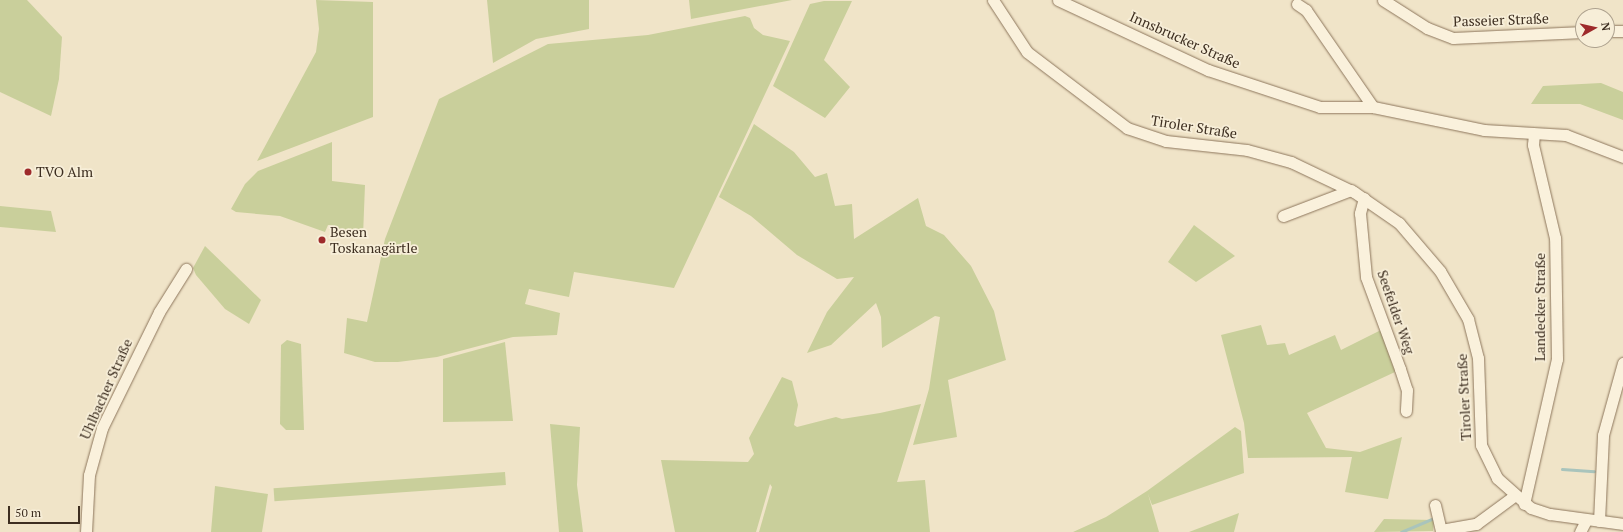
<!DOCTYPE html>
<html>
<head>
<meta charset="utf-8">
<style>
  body { margin:0 }
  #map { position:relative; width:1623px; height:532px; overflow:hidden; background:#f0e4c8; font-family:"PT Serif",serif }
  div>[style] { position:absolute }
  .green>* { inset:0; background:#c9cf9b; transform-origin:0 0 }
  .stream>* { height:3px; margin:-1.5px; padding:0 1.5px; transform-origin:1.5px; border-radius:1.5px; background:#a9c4bc }
  .roads { filter:drop-shadow(0 0 1px #8d765c) drop-shadow(0 0 1px #8d765c) }
  .minor>* { height:11px; margin:-5.5px; padding:0 5.5px; transform-origin:5.5px; border-radius:5.5px; background:#faf1dc }
  .dots>* { width:11px; height:11px; translate:-50% -50%; box-sizing:border-box; border:2px solid #f7eed8; border-radius:50% }
  span { translate:-50% -50%; white-space:nowrap; text-align:center; line-height:1.15; -webkit-text-stroke:3.5px #f7eed8; paint-order:stroke }
  .street-label { font-size:14px; color:#3d2e20 }
  .poi-label { font-size:14px; color:#3d2e20 }
  .left { translate:0 -50%; text-align:left }
  .north { position:absolute; left:1575px; top:8px; width:40px; height:40px; box-sizing:border-box; background:#f7eed8; border:1px solid #ada18e; border-radius:50%; rotate:82deg; font-size:11px; font-weight:700; line-height:16px; text-align:center; color:#3d2e20 }
  .north::after { content:''; display:block; margin:auto; width:14px; height:18px; background:#9e2a2b; clip-path:polygon(50% 0,100% 100%,50% 72%,0 100%) }
  .scale { position:absolute; left:8px; top:506px; width:72px; height:18px; box-sizing:border-box; border:2px solid #3d2e20; border-top:0; padding-left:5px; font-size:12px; line-height:14px; white-space:nowrap; color:#3d2e20; -webkit-text-stroke:3px #f7eed8; paint-order:stroke }
</style>
</head>
<body>
<div id="map">
  <div class="green">
    <i style="clip-path:polygon(0 0,27px 0,62px 37px,59px 79px,51px 116px,0 92px)"></i>
    <i style="clip-path:polygon(316px 0,373px 2px,373px 117px,257px 161px,316px 52px,319px 29px)"></i>
    <i style="clip-path:polygon(487px 0,589px 0,589px 29px,536px 39px,493px 63px)"></i>
    <i style="clip-path:polygon(689px 0,792px 0,691px 19px)"></i>
    <i style="clip-path:polygon(824px 1px,852px 1px,824px 60px,850px 87px,825px 118px,773px 86px,810px 4px)"></i>
    <i style="clip-path:polygon(745px 16px,750px 18px,754px 28px,763px 35px,790px 41px,674px 288px,574px 272px,569px 297px,529px 289px,525px 304px,560px 313px,557px 335px,513px 337px,437px 357px,398px 362px,375px 362px,344px 353px,347px 318px,367px 322px,385px 239px,439px 99px,548px 44px,648px 35px)"></i>
    <i style="clip-path:polygon(1601px 83px,1623px 92px,1623px 120px,1580px 104px,1531px 104px,1543px 86px)"></i>
    <i style="clip-path:polygon(754px 124px,794px 152px,815px 177px,827px 173px,835px 206px,852px 204px,854px 239px,918px 198px,926px 226px,944px 235px,971px 266px,994px 311px,1006px 360px,948px 380px,957px 437px,913px 445px,929px 389px,940px 317px,935px 316px,882px 348px,881px 317px,876px 303px,831px 345px,807px 353px,827px 312px,854px 277px,837px 279px,797px 255px,751px 216px,719px 197px)"></i>
    <i style="clip-path:polygon(332px 142px,332px 181px,365px 185px,363px 236px,328px 225px,325px 232px,280px 216px,236px 212px,231px 209px,245px 184px,258px 171px)"></i>
    <i style="clip-path:polygon(0 206px,51px 211px,56px 232px,0 227px)"></i>
    <i style="clip-path:polygon(1194px 225px,1235px 256px,1196px 282px,1168px 262px)"></i>
    <i style="clip-path:polygon(205px 246px,261px 300px,249px 324px,225px 309px,196px 275px,193px 268px)"></i>
    <i style="clip-path:polygon(1261px 325px,1267px 345px,1285px 343px,1289px 355px,1335px 335px,1341px 350px,1381px 330px,1395px 372px,1307px 413px,1326px 448px,1360px 452px,1402px 437px,1388px 499px,1345px 492px,1352px 457px,1248px 458px,1244px 423px,1221px 335px)"></i>
    <i style="clip-path:polygon(287px 340px,301px 344px,304px 430px,286px 430px,280px 424px,281px 345px)"></i>
    <i style="clip-path:polygon(505px 342px,513px 421px,443px 422px,443px 359px)"></i>
    <i style="clip-path:polygon(782px 377px,792px 381px,798px 405px,794px 425px,797px 427px,836px 417px,842px 419px,880px 413px,921px 404px,897px 482px,925px 480px,930px 532px,759px 532px,772px 487px,770px 484px,756px 532px,675px 532px,661px 460px,748px 462px,754px 454px,749px 438px)"></i>
    <i style="clip-path:polygon(550px 424px,580px 427px,577px 485px,583px 532px,559px 532px)"></i>
    <i style="clip-path:polygon(1235px 427px,1241px 431px,1244px 473px,1152px 505px,1148px 494px,1159px 532px,1073px 532px,1106px 517px,1147px 491px)"></i>
    <i style="left:505px;top:472px;width:13px;height:232px;rotate:86deg"></i>
    <i style="clip-path:polygon(215px 486px,268px 494px,262px 532px,211px 532px)"></i>
    <i style="clip-path:polygon(1239px 513px,1234px 532px,1189px 532px)"></i>
    <i style="clip-path:polygon(1384px 519px,1434px 520px,1433px 531px,1374px 532px)"></i>
  </div>
  <div class="stream">
    <i style="left:1562px;top:469px;width:32px;rotate:4deg"></i>
    <i style="left:1401px;top:532px;width:36px;rotate:-23deg"></i>
  </div>
  <div class="roads">
    <div class="minor">
      <i style="left:993px;top:0;width:62px;rotate:56.8deg"></i>
      <i style="left:1027px;top:52px;width:126px;rotate:37.2deg"></i>
      <i style="left:1127px;top:128px;width:41px;rotate:18.4deg"></i>
      <i style="left:1166px;top:141px;width:81px;rotate:6.3deg"></i>
      <i style="left:1247px;top:150px;width:46px;rotate:15.3deg"></i>
      <i style="left:1291px;top:162px;width:70px;rotate:25.5deg"></i>
      <i style="left:1354px;top:192px;width:55px;rotate:34.6deg"></i>
      <i style="left:1399px;top:223px;width:63px;rotate:49.5deg"></i>
      <i style="left:1440px;top:271px;width:56px;rotate:59.7deg"></i>
      <i style="left:1468px;top:319px;width:40px;rotate:75.6deg"></i>
      <i style="left:1478px;top:358px;width:87px;rotate:88deg"></i>
      <i style="left:1481px;top:445px;width:37px;rotate:64deg"></i>
      <i style="left:1497px;top:478px;width:45px;rotate:41.4deg"></i>
      <i style="left:1531px;top:508px;width:20px;rotate:18deg"></i>
      <i style="left:1550px;top:514px;width:74px;rotate:7.8deg"></i>
      <i style="left:1058px;top:0;width:166px;rotate:25deg"></i>
      <i style="left:1208px;top:70px;width:118px;rotate:18.3deg"></i>
      <i style="left:1320px;top:107px;width:53px"></i>
      <i style="left:1373px;top:107px;width:113px;rotate:11.7deg"></i>
      <i style="left:1484px;top:130px;width:82px;rotate:3.5deg"></i>
      <i style="left:1566px;top:135px;width:61px;rotate:21.1deg"></i>
      <i style="left:1383px;top:0;width:52px;rotate:32.5deg"></i>
      <i style="left:1427px;top:28px;width:28px;rotate:21deg"></i>
      <i style="left:1453px;top:38px;width:130px;rotate:-2.6deg"></i>
      <i style="left:1297px;top:4px;width:11px;rotate:34deg"></i>
      <i style="left:1306px;top:10px;width:118px;rotate:55.4deg"></i>
      <i style="left:1607px;top:31px;width:16px"></i>
      <i style="left:1364px;top:198px;width:16px;rotate:105deg"></i>
      <i style="left:1360px;top:213px;width:64px;rotate:84.6deg"></i>
      <i style="left:1366px;top:277px;width:98px;rotate:69.7deg"></i>
      <i style="left:1400px;top:369px;width:22px;rotate:72deg"></i>
      <i style="left:1407px;top:390px;width:21px;rotate:93deg"></i>
      <i style="left:1283px;top:216px;width:73px;rotate:-20.9deg"></i>
      <i style="left:1524px;top:504px;width:149px;rotate:-77.2deg"></i>
      <i style="left:1557px;top:359px;width:121px;rotate:-90.9deg"></i>
      <i style="left:1555px;top:238px;width:96px;rotate:-103.3deg"></i>
      <i style="left:1533px;top:145px;width:11px;rotate:-85deg"></i>
      <i style="left:1435px;top:505px;width:26px;rotate:77deg"></i>
      <i style="left:1441px;top:530px;width:36px;rotate:-10deg"></i>
      <i style="left:1476px;top:524px;width:47px;rotate:-36.4deg"></i>
      <i style="left:1599px;top:521px;width:86px;rotate:-87.3deg"></i>
      <i style="left:1603px;top:435px;width:75px;rotate:-74.5deg"></i>
      <i style="left:86px;top:532px;width:57px;rotate:-87deg"></i>
      <i style="left:89px;top:475px;width:49px;rotate:-74.5deg"></i>
      <i style="left:102px;top:428px;width:129px;rotate:-63.8deg"></i>
      <i style="left:159px;top:312px;width:51px;rotate:-57.9deg"></i>
      <i style="left:1580px;top:532px;width:13px;rotate:-63deg"></i>
    </div>
  </div>
  <div class="dots">
    <i style="left:28px;top:172px;background:#9e2a2b"></i>
    <i style="left:322px;top:240px;background:#9e2a2b"></i>
  </div>
  <div class="street-label">
    <span style="left:1501px;top:20px;rotate:-2deg">Passeier Straße</span>
    <span style="left:1185px;top:40px;rotate:24deg">Innsbrucker Straße</span>
    <span style="left:1194px;top:127px;rotate:9deg">Tiroler Straße</span>
    <span style="left:1540px;top:307px;rotate:-90deg">Landecker Straße</span>
    <span style="left:1396px;top:312px;rotate:71deg">Seefelder Weg</span>
    <span style="left:106px;top:389px;rotate:-66deg">Uhlbacher Straße</span>
    <span style="left:1464px;top:397px;rotate:-93deg">Tiroler Straße</span>
  </div>
  <div class="poi-label">
    <span class="left" style="left:36px;top:172px">TVO Alm</span>
    <span class="left" style="left:330px;top:240px">Besen<br>Toskanagärtle</span>
  </div>
  <div class="north">N</div>
  <div class="scale">50 m</div>
</div>
</body>
</html>
